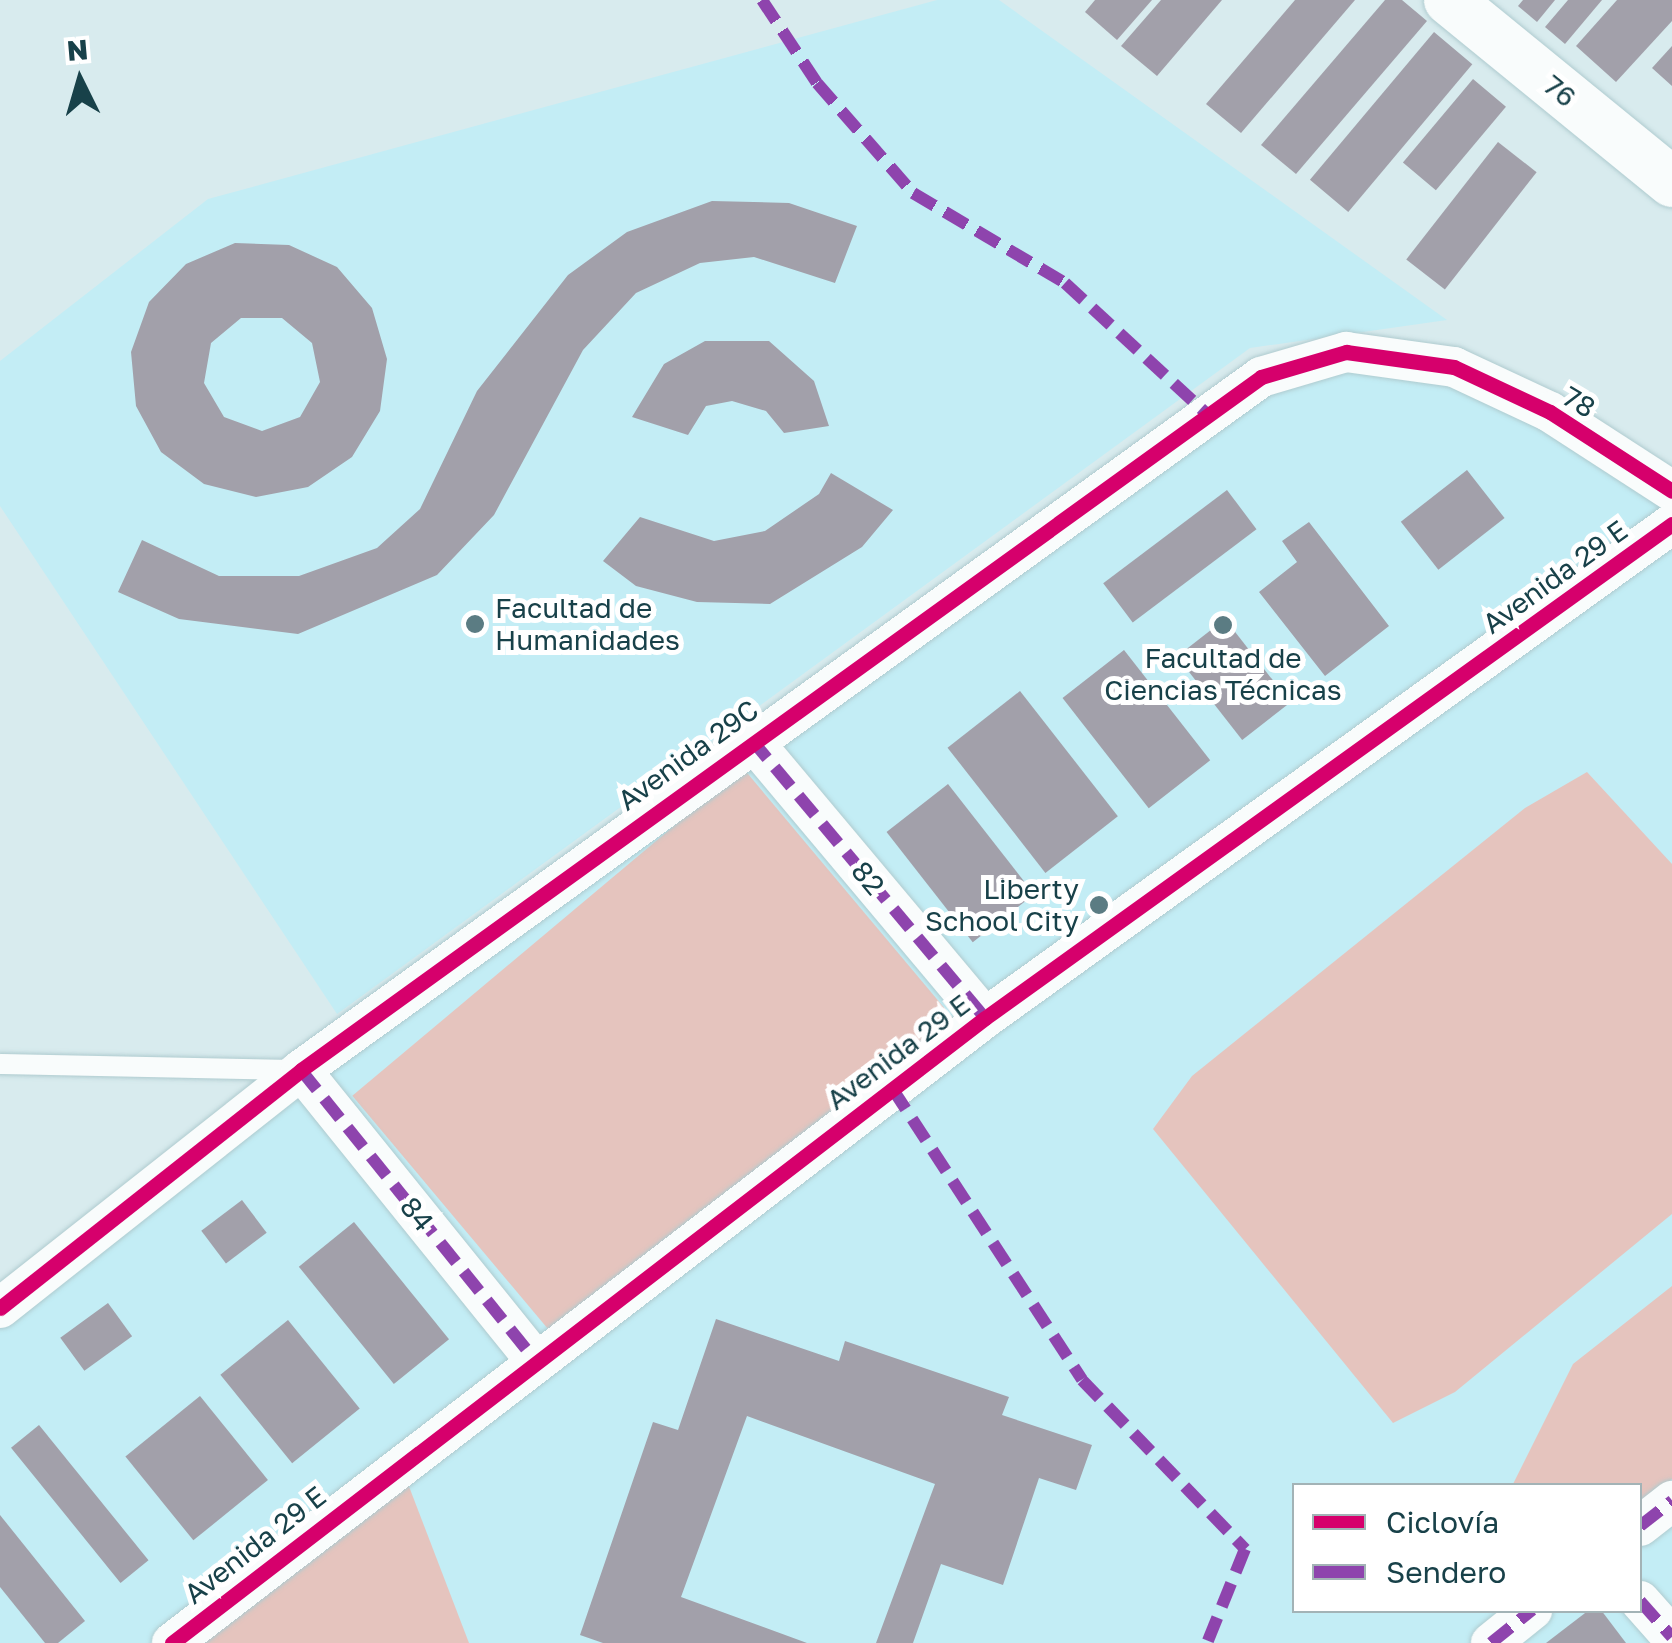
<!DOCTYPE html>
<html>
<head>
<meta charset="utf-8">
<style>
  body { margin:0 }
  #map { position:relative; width:1672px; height:1643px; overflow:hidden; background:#d8ebee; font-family:"Golos Text",sans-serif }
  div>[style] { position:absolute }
  .built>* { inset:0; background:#c3edf5 }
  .green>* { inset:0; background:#e5c4be; transform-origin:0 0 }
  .building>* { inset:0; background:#a2a0aa; transform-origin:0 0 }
  .roads { filter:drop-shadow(0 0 2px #afcbcf) drop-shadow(0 0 2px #afcbcf) }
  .service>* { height:20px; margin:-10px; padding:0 10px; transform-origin:10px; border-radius:10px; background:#f9fcfc }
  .minor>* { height:40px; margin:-20px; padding:0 20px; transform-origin:20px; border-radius:20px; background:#f9fcfc }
  .tertiary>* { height:50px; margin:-25px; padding:0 25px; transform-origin:25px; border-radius:25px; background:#f9fcfc }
  .quiet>* { height:12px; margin-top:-6px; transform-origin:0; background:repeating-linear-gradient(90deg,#8e44ad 0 25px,transparent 0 37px) }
  .cycleway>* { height:15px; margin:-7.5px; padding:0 7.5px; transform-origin:7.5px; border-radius:7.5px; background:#d6006c }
  .dots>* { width:28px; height:28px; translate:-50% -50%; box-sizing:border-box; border:5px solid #fff; border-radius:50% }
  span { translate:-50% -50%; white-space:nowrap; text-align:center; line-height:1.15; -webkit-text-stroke:10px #fff; paint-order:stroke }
  .street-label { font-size:28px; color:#184149 }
  .poi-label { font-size:28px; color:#184149 }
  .left { translate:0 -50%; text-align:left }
  .right { translate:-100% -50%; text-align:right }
  .legend { position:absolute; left:1292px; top:1483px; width:350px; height:130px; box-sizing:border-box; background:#fff; border:2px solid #a3b3b6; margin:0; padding:12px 18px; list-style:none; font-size:30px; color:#184149 }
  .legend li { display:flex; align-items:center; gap:20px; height:50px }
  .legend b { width:50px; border:2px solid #a3b3b6 }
  .north { position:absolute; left:30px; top:30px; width:100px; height:100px; -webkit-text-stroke:8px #fff; paint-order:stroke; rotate:355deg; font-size:28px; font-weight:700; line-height:40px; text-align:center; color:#184149 }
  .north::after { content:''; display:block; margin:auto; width:35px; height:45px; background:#184149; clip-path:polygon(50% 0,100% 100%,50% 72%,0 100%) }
</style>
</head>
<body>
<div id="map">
  <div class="built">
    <i style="clip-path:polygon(937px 0,999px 0,1447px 320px,1250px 348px,337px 1014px,0 506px,0 361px,208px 199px)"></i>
    <i style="clip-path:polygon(evenodd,1346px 352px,1454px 367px,1672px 491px,1672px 1643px,0 1643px,0 1308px,1261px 377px,1346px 352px,1294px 1486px,1640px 1486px,1640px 1610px,1294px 1610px,1294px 1486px)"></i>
  </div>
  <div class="green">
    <i style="left:743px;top:768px;width:326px;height:510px;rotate:50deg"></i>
    <i style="clip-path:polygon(1587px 772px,1672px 864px,1672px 1214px,1455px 1392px,1393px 1423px,1153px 1129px,1192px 1076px,1525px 808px)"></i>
    <i style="clip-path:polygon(1672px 1286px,1672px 1479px,1640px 1504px,1640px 1486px,1512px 1486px,1573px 1364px)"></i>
    <i style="clip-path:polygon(400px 1463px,469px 1643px,172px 1643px)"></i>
  </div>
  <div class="building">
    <i style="clip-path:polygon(1095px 0,1152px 0,1117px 40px,1085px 12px)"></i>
    <i style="clip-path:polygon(1161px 0,1222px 0,1157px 76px,1121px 46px)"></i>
    <i style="clip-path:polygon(1295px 0,1355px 0,1241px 133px,1206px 104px)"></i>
    <i style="clip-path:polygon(1385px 0,1402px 0,1427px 21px,1296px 174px,1261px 145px)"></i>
    <i style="clip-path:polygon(1523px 0,1555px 0,1537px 22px,1518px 6px)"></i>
    <i style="clip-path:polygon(1568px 0,1602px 0,1565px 44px,1545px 27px)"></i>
    <i style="clip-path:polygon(1617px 0,1672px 0,1672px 21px,1616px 82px,1576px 46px)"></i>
    <i style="left:1434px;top:32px;width:50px;height:193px;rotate:40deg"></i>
    <i style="clip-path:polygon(1672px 46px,1672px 86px,1652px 68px)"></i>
    <i style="left:1473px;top:79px;width:43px;height:109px;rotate:40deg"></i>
    <i style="left:1498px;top:142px;width:49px;height:149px;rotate:38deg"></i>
    <i style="clip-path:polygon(712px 201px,789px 203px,857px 226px,835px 283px,754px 257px,700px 263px,636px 293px,583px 350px,494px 515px,437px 575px,298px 634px,179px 619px,118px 592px,142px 540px,219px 576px,299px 576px,377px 548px,420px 509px,477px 391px,568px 275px,627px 232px)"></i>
    <i style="clip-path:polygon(evenodd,235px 243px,289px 245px,337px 267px,372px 308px,387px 359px,380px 411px,352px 457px,308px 487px,256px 497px,204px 484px,161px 452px,136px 406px,131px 352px,149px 302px,186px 264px,235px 243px,241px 318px,282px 318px,312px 343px,320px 382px,300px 417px,262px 431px,224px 417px,204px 383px,211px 343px,241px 318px)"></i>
    <i style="clip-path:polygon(705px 341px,769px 341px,814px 381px,829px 426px,784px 433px,766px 411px,732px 401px,706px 406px,688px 435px,632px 417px,664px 364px)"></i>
    <i style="left:1467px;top:470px;width:61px;height:84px;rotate:52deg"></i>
    <i style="clip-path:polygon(831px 473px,893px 510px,862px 547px,770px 604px,697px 602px,636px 586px,603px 561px,640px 517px,714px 541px,765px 531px,819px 494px)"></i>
    <i style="left:1227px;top:490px;width:49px;height:155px;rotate:53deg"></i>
    <i style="clip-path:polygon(1309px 522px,1389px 626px,1325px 676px,1259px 592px,1297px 562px,1282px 541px)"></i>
    <i style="left:1225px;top:619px;width:106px;height:61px;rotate:52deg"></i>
    <i style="left:1124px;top:650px;width:140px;height:78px;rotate:52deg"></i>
    <i style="left:1020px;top:691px;width:159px;height:92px;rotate:52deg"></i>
    <i style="left:948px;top:784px;width:140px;height:78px;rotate:52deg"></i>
    <i style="left:242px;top:1200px;width:41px;height:51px;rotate:53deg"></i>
    <i style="left:354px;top:1222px;width:151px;height:71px;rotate:51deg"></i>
    <i style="left:108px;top:1303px;width:41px;height:59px;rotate:54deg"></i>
    <i style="clip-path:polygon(716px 1319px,839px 1361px,845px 1341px,1009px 1397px,1002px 1415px,1092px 1445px,1076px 1490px,1039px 1478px,1003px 1585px,941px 1564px,913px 1643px,876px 1643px,935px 1484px,747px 1416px,681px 1597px,807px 1643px,603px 1643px,580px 1635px,653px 1422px,678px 1430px)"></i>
    <i style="left:288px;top:1320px;width:114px;height:87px;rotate:51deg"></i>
    <i style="left:200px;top:1396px;width:108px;height:96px;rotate:51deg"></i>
    <i style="left:39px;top:1425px;width:174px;height:36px;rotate:51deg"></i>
    <i style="clip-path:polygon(0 1515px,85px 1621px,58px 1643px,45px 1643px,0 1587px)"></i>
    <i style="clip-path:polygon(1589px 1610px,1601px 1610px,1626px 1643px,1546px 1643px)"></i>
  </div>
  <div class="roads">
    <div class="service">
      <i style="left:0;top:1064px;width:294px;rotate:1.2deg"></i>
    </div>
    <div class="minor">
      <i style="left:751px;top:739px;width:364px;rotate:50deg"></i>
      <i style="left:301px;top:1070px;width:370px;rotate:51.1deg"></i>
      <i style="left:0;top:1308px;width:384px;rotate:-38.3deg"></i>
      <i style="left:301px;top:1070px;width:1184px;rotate:-35.82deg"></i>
      <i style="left:1261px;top:377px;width:89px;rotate:-16.4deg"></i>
      <i style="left:1346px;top:352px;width:109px;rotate:7.9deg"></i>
      <i style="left:1454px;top:367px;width:106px;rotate:25.1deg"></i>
      <i style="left:1550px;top:412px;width:145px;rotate:32.9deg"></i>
      <i style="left:1640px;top:1526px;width:41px;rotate:-38deg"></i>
      <i style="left:1640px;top:1601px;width:48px;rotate:48.4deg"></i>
      <i style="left:172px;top:1643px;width:1025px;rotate:-37.55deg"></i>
      <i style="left:985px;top:1018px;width:846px;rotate:-35.72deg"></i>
      <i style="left:1491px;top:1643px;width:53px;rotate:-38.8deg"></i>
    </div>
    <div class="tertiary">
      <i style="left:1449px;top:0;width:288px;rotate:39.2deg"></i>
    </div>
  </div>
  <div class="quiet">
    <i style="left:762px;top:0;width:100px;rotate:56.5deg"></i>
    <i style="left:817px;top:83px;width:146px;rotate:48.9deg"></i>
    <i style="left:913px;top:193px;width:177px;rotate:30.6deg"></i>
    <i style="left:1065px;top:283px;width:195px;rotate:42.7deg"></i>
    <i style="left:751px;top:739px;width:364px;rotate:50deg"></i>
    <i style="left:301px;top:1070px;width:370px;rotate:51.1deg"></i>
    <i style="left:892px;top:1088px;width:348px;rotate:56.9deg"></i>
    <i style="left:1082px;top:1380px;width:235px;rotate:46deg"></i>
    <i style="left:1245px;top:1549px;width:101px;rotate:112deg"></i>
    <i style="left:1640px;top:1526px;width:41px;rotate:-38deg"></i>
    <i style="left:1640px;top:1601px;width:48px;rotate:48.4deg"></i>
    <i style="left:1491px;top:1643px;width:53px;rotate:-38.8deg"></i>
  </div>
  <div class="cycleway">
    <i style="left:0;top:1308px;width:384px;rotate:-38.3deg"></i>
    <i style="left:301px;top:1070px;width:1184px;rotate:-35.82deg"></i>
    <i style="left:1261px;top:377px;width:89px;rotate:-16.4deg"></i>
    <i style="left:1346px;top:352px;width:109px;rotate:7.9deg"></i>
    <i style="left:1454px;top:367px;width:106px;rotate:25.1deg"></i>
    <i style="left:1550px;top:412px;width:145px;rotate:32.9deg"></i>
    <i style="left:172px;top:1643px;width:1025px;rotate:-37.55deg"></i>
    <i style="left:985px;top:1018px;width:846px;rotate:-35.72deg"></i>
  </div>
  <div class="dots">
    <i style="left:475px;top:624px;background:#5b7c83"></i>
    <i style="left:1223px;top:625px;background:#5b7c83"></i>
    <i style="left:1099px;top:905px;background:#5b7c83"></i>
  </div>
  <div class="street-label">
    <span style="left:1560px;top:91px;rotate:39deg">76</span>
    <span style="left:1579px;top:402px;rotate:31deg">78</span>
    <span style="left:1555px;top:577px;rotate:-36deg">Avenida 29 E</span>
    <span style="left:688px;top:755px;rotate:-36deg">Avenida 29C</span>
    <span style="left:868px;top:878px;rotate:50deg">82</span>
    <span style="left:898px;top:1052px;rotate:-37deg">Avenida 29 E</span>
    <span style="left:417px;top:1214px;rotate:51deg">84</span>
    <span style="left:255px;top:1545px;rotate:-38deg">Avenida 29 E</span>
  </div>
  <div class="poi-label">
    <span class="left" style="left:495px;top:624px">Facultad de<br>Humanidades</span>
    <span style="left:1223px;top:674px">Facultad de<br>Ciencias Técnicas</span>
    <span class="right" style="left:1079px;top:905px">Liberty<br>School City</span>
  </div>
  <ul class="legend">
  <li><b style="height:12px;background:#d6006c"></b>Ciclovía</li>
  <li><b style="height:12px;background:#8e44ad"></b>Sendero</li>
  </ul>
  <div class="north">N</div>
</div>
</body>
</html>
